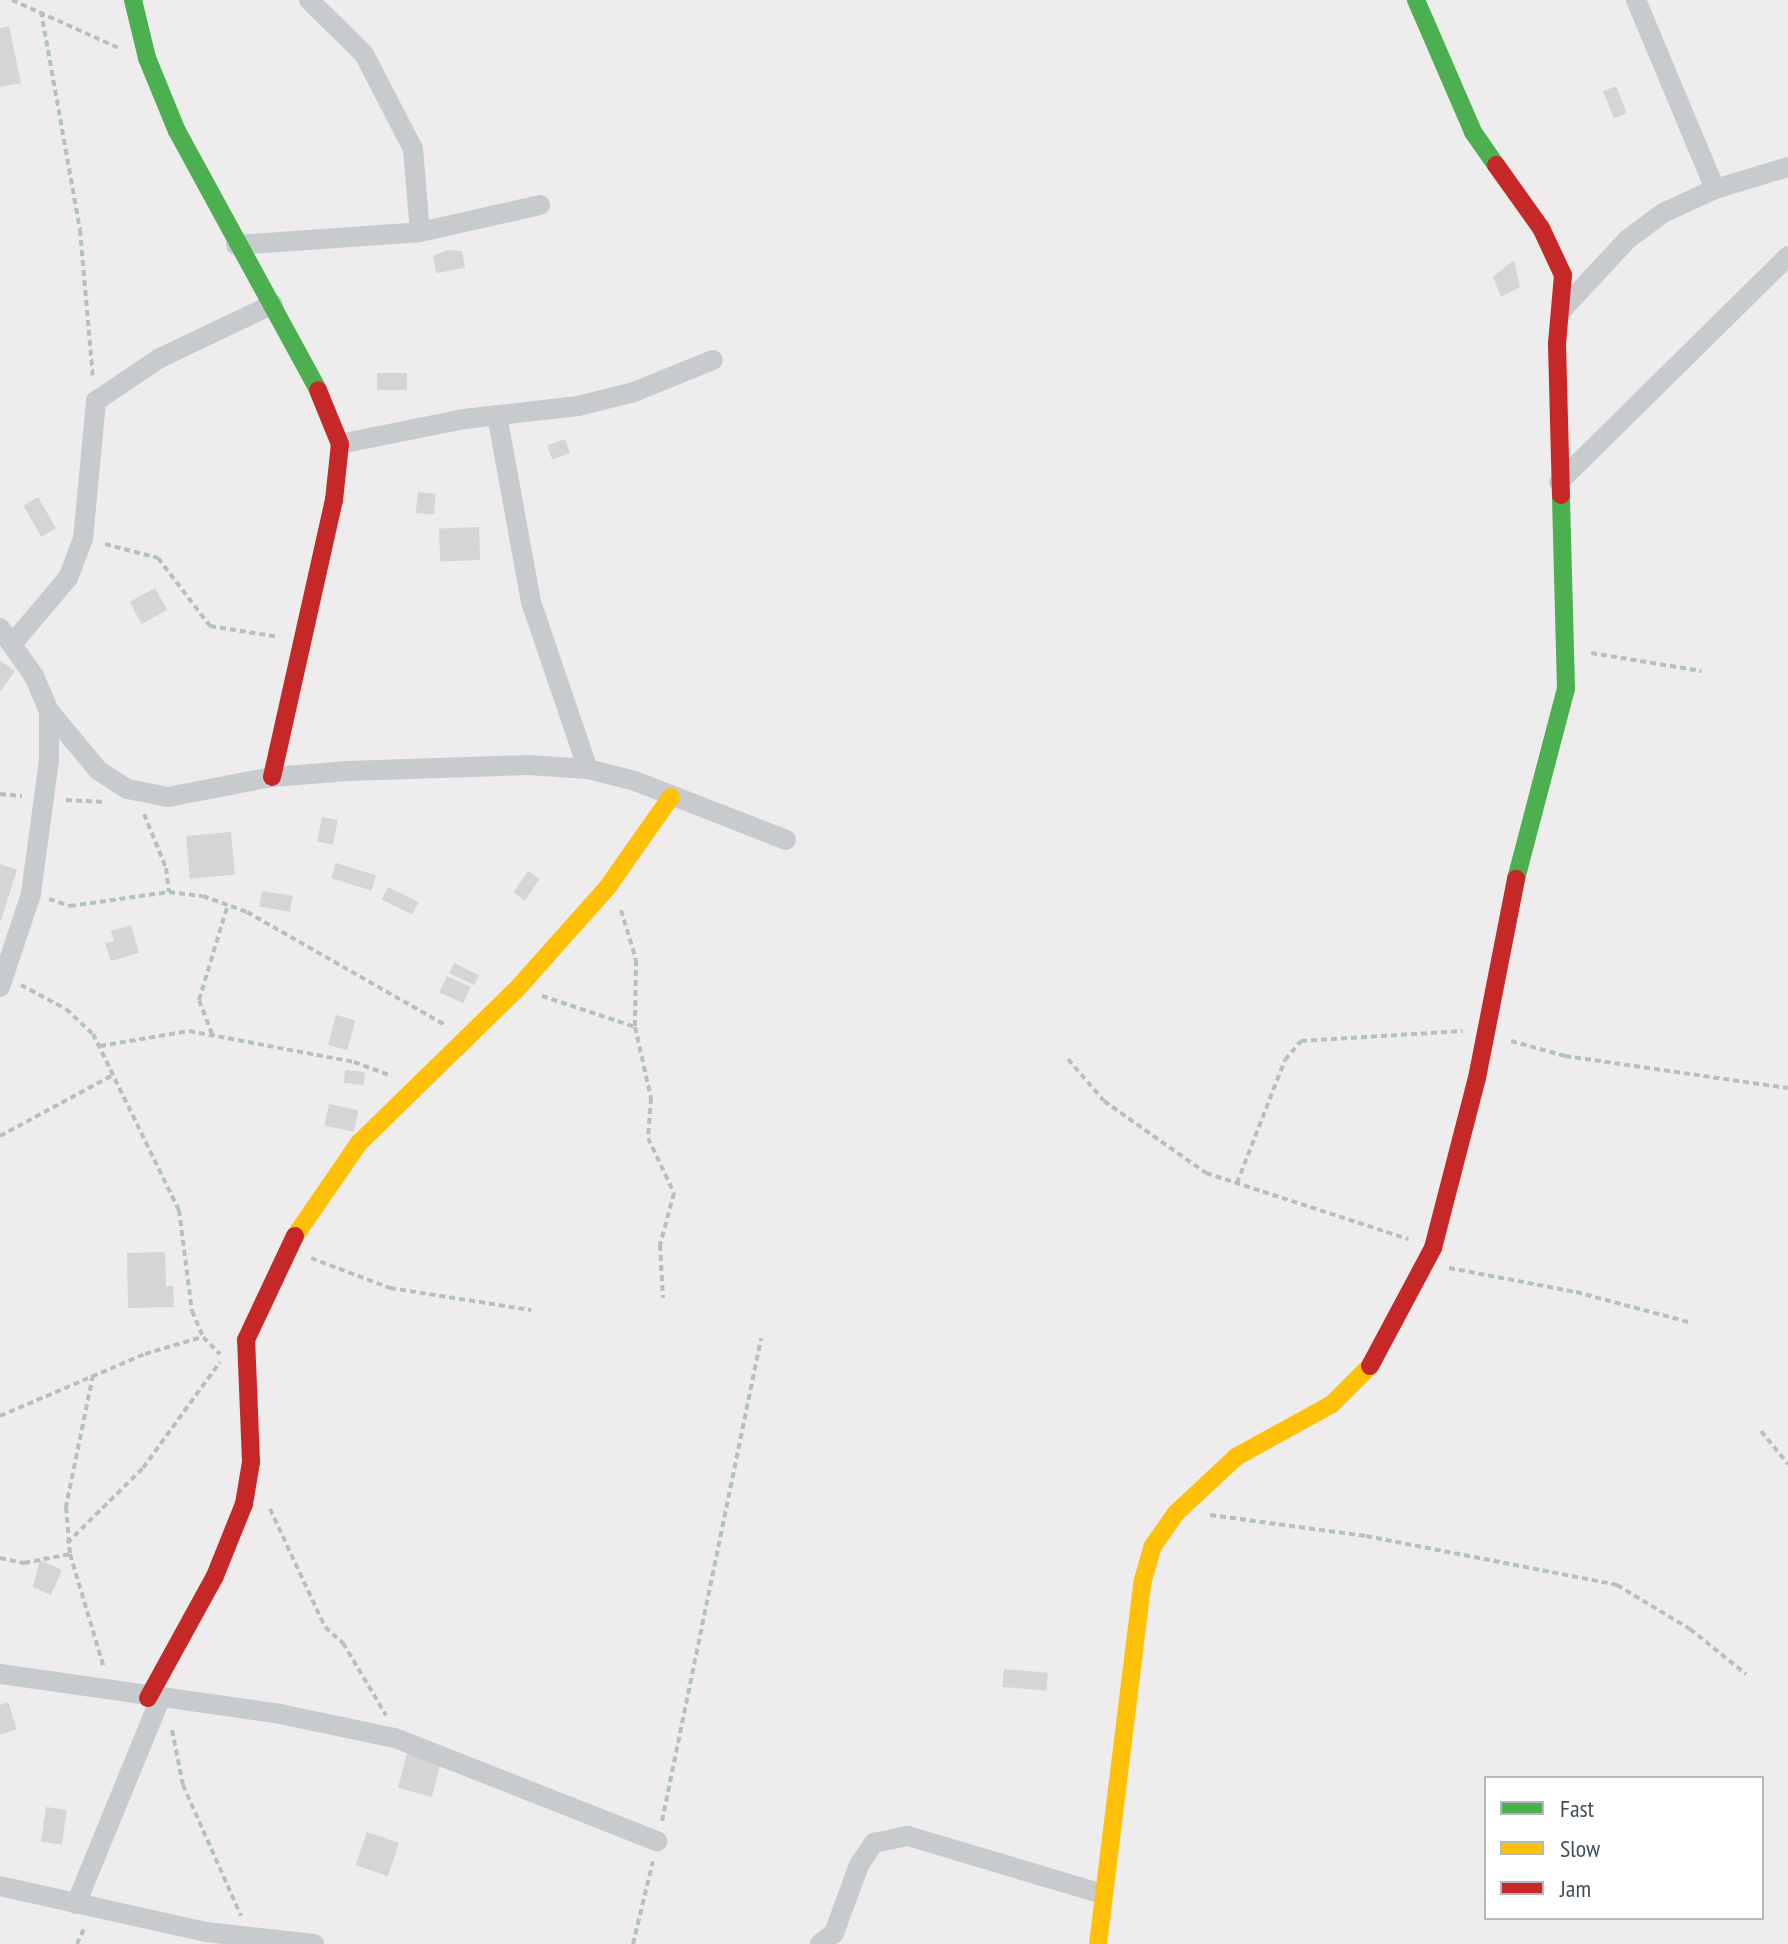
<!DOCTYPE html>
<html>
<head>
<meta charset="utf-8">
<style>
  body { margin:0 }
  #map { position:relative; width:1788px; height:1944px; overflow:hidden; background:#eeecec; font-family:"PT Sans Narrow",sans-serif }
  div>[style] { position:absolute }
  .building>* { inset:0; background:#d5d4d7; transform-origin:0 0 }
  .path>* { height:4px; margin-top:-2px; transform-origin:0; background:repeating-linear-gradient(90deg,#b4c2bf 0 6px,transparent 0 10px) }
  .street>* { height:20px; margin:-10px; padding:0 10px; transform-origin:10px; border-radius:10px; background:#c8cbce }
  .fast>* { height:18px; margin:-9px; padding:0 9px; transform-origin:9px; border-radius:9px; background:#4caf50 }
  .slow>* { height:18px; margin:-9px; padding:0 9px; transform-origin:9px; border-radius:9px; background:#ffc107 }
  .jam>* { height:18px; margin:-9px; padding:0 9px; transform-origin:9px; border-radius:9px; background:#c62828 }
  span { translate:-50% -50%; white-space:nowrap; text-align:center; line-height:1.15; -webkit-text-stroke:7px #fff; paint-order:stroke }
  .legend { position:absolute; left:1484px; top:1776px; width:280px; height:144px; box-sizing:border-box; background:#fff; border:2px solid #b3b9bd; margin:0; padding:10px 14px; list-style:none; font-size:24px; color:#424f5b }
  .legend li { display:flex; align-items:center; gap:16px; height:40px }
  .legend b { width:40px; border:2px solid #b3b9bd }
</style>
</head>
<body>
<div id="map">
  <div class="building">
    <i style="clip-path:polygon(9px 26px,21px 83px,0 87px,0 28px)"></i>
    <i style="left:1616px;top:86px;width:29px;height:14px;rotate:68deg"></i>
    <i style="clip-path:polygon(448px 250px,462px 251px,465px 268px,436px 273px,433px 256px)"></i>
    <i style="clip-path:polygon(1514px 260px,1520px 287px,1501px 297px,1493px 277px)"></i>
    <i style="left:407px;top:373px;width:17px;height:30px;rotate:90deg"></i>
    <i style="left:565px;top:439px;width:15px;height:19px;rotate:70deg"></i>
    <i style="left:418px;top:492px;width:18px;height:21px;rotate:6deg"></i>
    <i style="left:38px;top:497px;width:36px;height:17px;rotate:60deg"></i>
    <i style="left:479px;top:527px;width:33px;height:40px;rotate:88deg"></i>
    <i style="left:155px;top:588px;width:25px;height:29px;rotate:61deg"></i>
    <i style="clip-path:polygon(0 661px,15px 671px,0 692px)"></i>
    <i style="left:322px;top:817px;width:16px;height:25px;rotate:11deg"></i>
    <i style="left:231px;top:832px;width:43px;height:45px;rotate:85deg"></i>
    <i style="left:336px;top:863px;width:42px;height:16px;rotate:17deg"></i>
    <i style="clip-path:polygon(0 864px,17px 870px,1px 920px,0 920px)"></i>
    <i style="left:528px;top:871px;width:14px;height:26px;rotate:34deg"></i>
    <i style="left:388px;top:887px;width:34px;height:14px;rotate:26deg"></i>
    <i style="left:262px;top:891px;width:31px;height:16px;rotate:9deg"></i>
    <i style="clip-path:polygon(131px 925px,139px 953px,111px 961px,105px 943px,114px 941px,111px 931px)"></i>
    <i style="left:454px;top:963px;width:28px;height:11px;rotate:26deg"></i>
    <i style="left:447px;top:976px;width:26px;height:18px;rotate:25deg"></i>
    <i style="left:336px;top:1015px;width:20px;height:31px;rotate:15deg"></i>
    <i style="left:345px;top:1070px;width:20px;height:13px;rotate:6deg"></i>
    <i style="left:329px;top:1104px;width:30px;height:22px;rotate:12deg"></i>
    <i style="clip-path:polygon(165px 1252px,166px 1286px,173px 1286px,174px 1307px,128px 1308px,127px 1253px)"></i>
    <i style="clip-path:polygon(40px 1560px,62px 1570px,51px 1595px,33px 1587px)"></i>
    <i style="left:1004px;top:1669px;width:44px;height:18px;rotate:5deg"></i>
    <i style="clip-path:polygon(8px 1702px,17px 1729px,0 1735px,0 1705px)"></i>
    <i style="left:408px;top:1750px;width:35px;height:39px;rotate:15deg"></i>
    <i style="left:46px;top:1807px;width:21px;height:35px;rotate:8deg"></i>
    <i style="left:367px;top:1832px;width:34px;height:35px;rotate:19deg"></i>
  </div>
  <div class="path">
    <i style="left:12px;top:0;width:117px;rotate:24.2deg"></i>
    <i style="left:41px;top:11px;width:222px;rotate:79.9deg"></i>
    <i style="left:80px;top:230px;width:150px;rotate:85deg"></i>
    <i style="left:105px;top:544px;width:55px;rotate:14.8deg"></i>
    <i style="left:158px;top:558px;width:86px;rotate:52.6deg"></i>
    <i style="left:210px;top:626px;width:70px;rotate:9.1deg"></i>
    <i style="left:1591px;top:653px;width:112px;rotate:9.2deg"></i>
    <i style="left:0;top:794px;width:22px;rotate:5deg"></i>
    <i style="left:66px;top:800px;width:39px;rotate:3deg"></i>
    <i style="left:144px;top:814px;width:58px;rotate:67.8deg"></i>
    <i style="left:166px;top:868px;width:24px;rotate:83deg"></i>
    <i style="left:49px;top:899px;width:22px;rotate:18deg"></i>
    <i style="left:70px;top:906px;width:100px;rotate:-8deg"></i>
    <i style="left:169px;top:892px;width:34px;rotate:7deg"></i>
    <i style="left:203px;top:896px;width:47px;rotate:20deg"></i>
    <i style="left:247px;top:912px;width:228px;rotate:29.7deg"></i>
    <i style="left:621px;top:910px;width:52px;rotate:73.3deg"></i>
    <i style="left:636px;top:960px;width:67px;rotate:90.9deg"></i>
    <i style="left:635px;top:1027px;width:73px;rotate:77.3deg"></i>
    <i style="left:651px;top:1098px;width:40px;rotate:94.3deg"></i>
    <i style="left:648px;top:1138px;width:61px;rotate:64.7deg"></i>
    <i style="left:674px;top:1193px;width:54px;rotate:105.1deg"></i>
    <i style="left:660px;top:1245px;width:53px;rotate:86.8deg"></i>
    <i style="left:21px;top:985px;width:51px;rotate:28.1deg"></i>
    <i style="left:66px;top:1009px;width:37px;rotate:43deg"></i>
    <i style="left:93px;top:1034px;width:196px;rotate:64deg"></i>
    <i style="left:179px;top:1210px;width:102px;rotate:82.7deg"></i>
    <i style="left:192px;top:1311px;width:28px;rotate:67deg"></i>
    <i style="left:203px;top:1337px;width:24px;rotate:45deg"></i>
    <i style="left:542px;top:996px;width:98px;rotate:18.4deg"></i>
    <i style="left:212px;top:1034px;width:36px;rotate:-111deg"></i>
    <i style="left:199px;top:1000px;width:100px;rotate:-73.2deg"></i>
    <i style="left:1511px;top:1041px;width:56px;rotate:15.5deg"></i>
    <i style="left:1565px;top:1056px;width:225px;rotate:8.2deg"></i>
    <i style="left:100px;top:1046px;width:90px;rotate:-9.6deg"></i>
    <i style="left:189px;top:1031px;width:168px;rotate:10.6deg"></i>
    <i style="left:354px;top:1062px;width:40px;rotate:20.2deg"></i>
    <i style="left:1068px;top:1059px;width:55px;rotate:49.4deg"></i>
    <i style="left:1104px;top:1101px;width:125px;rotate:35.2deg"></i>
    <i style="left:1206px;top:1173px;width:213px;rotate:18.1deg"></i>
    <i style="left:0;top:1136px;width:128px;rotate:-28.4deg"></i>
    <i style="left:1237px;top:1183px;width:132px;rotate:-68.7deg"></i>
    <i style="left:1285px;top:1060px;width:25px;rotate:-50deg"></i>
    <i style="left:1301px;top:1041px;width:162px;rotate:-3.5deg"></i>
    <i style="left:311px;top:1258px;width:85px;rotate:20.8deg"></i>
    <i style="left:390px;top:1288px;width:143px;rotate:8.9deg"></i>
    <i style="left:1449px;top:1268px;width:129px;rotate:10.7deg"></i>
    <i style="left:1576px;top:1292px;width:117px;rotate:14.9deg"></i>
    <i style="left:93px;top:1375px;width:135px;rotate:101.6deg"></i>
    <i style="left:66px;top:1507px;width:47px;rotate:85.1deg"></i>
    <i style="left:70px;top:1554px;width:119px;rotate:73.4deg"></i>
    <i style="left:0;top:1416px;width:158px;rotate:-23.2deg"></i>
    <i style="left:145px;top:1354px;width:59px;rotate:-16.6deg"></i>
    <i style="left:1761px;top:1431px;width:43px;rotate:50.7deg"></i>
    <i style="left:270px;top:1509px;width:130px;rotate:65deg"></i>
    <i style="left:325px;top:1627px;width:24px;rotate:42deg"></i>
    <i style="left:343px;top:1643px;width:84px;rotate:59.2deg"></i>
    <i style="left:1210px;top:1515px;width:157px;rotate:7.7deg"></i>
    <i style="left:1366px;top:1536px;width:256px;rotate:11deg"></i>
    <i style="left:1617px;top:1585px;width:85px;rotate:31.1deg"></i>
    <i style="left:1690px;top:1629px;width:72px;rotate:38.8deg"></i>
    <i style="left:67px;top:1543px;width:107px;rotate:-44.6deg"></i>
    <i style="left:143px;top:1468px;width:131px;rotate:-54deg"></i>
    <i style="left:0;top:1558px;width:25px;rotate:12deg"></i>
    <i style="left:24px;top:1563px;width:47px;rotate:-11.1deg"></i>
    <i style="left:172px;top:1730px;width:56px;rotate:78.7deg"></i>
    <i style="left:183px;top:1785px;width:143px;rotate:66.1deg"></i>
    <i style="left:662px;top:1821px;width:493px;rotate:-78.4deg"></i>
    <i style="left:77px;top:1944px;width:17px;rotate:-66deg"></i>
    <i style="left:633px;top:1944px;width:85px;rotate:-76.5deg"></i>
  </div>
  <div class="street">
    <i style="left:309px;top:0;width:77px;rotate:44.5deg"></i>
    <i style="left:364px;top:54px;width:107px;rotate:62.7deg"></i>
    <i style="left:413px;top:149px;width:83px;rotate:85.2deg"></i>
    <i style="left:1636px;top:0;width:205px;rotate:67.3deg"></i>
    <i style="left:236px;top:245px;width:184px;rotate:-4deg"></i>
    <i style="left:420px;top:232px;width:123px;rotate:-12.7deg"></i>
    <i style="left:1561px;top:311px;width:98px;rotate:-47.1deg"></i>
    <i style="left:1628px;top:239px;width:44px;rotate:-36.6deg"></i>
    <i style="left:1663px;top:213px;width:57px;rotate:-24.8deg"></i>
    <i style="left:1715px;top:189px;width:76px;rotate:-16.8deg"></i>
    <i style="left:497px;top:415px;width:190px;rotate:79.7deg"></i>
    <i style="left:531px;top:602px;width:176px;rotate:71.2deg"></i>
    <i style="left:340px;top:444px;width:126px;rotate:-11.4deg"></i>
    <i style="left:464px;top:419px;width:115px;rotate:-6.5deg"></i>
    <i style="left:578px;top:406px;width:58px;rotate:-14deg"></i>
    <i style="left:634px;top:392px;width:85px;rotate:-22.1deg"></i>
    <i style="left:1559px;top:482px;width:322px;rotate:-44.6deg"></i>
    <i style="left:0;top:628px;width:59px;rotate:54.7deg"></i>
    <i style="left:34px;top:676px;width:38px;rotate:67deg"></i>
    <i style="left:49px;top:711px;width:49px;rotate:90deg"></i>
    <i style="left:49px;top:760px;width:135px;rotate:97.7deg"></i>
    <i style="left:31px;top:894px;width:98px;rotate:108.4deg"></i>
    <i style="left:13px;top:643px;width:85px;rotate:-49.8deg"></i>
    <i style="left:68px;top:578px;width:42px;rotate:-69deg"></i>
    <i style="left:83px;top:539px;width:139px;rotate:-84.6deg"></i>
    <i style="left:96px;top:401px;width:77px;rotate:-33.9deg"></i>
    <i style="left:160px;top:358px;width:125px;rotate:-25.5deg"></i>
    <i style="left:49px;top:711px;width:77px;rotate:50.3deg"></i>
    <i style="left:98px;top:770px;width:35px;rotate:33deg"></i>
    <i style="left:127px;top:789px;width:42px;rotate:11deg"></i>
    <i style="left:168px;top:797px;width:106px;rotate:-10.9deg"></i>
    <i style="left:272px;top:777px;width:76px;rotate:-4.5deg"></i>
    <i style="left:348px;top:771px;width:180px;rotate:-1.9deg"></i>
    <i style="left:528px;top:765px;width:60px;rotate:3.8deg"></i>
    <i style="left:588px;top:769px;width:49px;rotate:14.3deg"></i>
    <i style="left:635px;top:781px;width:162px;rotate:21.3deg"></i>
    <i style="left:0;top:1674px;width:283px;rotate:8.1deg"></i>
    <i style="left:280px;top:1714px;width:117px;rotate:11.8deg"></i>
    <i style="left:395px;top:1738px;width:282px;rotate:21.5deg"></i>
    <i style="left:0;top:1886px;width:211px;rotate:12.6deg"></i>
    <i style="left:206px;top:1932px;width:109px;rotate:6.3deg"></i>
    <i style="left:76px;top:1904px;width:222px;rotate:-67.7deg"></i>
    <i style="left:820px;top:1944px;width:18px;rotate:-38deg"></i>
    <i style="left:834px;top:1933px;width:72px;rotate:-69.8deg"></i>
    <i style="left:859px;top:1865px;width:27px;rotate:-56deg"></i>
    <i style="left:874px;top:1843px;width:35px;rotate:-12deg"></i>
    <i style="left:908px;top:1836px;width:203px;rotate:16.6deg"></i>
  </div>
  <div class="fast">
    <i style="left:133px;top:0;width:60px;rotate:76.4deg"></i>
    <i style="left:147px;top:58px;width:79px;rotate:67.7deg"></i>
    <i style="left:177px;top:131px;width:295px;rotate:61.4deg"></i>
    <i style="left:1416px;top:0;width:144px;rotate:66.6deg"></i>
    <i style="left:1473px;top:132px;width:40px;rotate:55.1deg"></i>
    <i style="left:1516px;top:879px;width:196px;rotate:-75.3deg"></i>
    <i style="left:1566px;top:689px;width:194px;rotate:-91.5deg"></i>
  </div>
  <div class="slow">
    <i style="left:295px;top:1236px;width:113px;rotate:-55.5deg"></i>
    <i style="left:359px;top:1143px;width:219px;rotate:-44.3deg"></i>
    <i style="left:516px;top:990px;width:137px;rotate:-48.3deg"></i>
    <i style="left:607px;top:888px;width:111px;rotate:-54.9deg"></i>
    <i style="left:1098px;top:1944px;width:367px;rotate:-83deg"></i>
    <i style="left:1143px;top:1580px;width:35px;rotate:-74deg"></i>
    <i style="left:1153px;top:1546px;width:40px;rotate:-55.1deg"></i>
    <i style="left:1176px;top:1513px;width:82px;rotate:-43deg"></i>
    <i style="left:1236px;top:1457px;width:110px;rotate:-28.9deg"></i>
    <i style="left:1332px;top:1404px;width:54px;rotate:-45deg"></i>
  </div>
  <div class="jam">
    <i style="left:1496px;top:165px;width:77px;rotate:54.5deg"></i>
    <i style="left:1541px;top:228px;width:52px;rotate:64.9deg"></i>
    <i style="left:1563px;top:275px;width:69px;rotate:95deg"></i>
    <i style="left:1557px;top:344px;width:151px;rotate:88.5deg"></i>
    <i style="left:272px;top:777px;width:284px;rotate:-77.4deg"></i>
    <i style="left:334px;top:500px;width:56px;rotate:-83.9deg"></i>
    <i style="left:340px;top:444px;width:58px;rotate:-112.2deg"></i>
    <i style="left:1370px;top:1366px;width:134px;rotate:-61.9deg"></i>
    <i style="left:1433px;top:1248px;width:176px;rotate:-75.5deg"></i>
    <i style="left:1477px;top:1078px;width:203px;rotate:-78.9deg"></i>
    <i style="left:148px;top:1698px;width:139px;rotate:-61.2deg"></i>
    <i style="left:215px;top:1576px;width:78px;rotate:-68.1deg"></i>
    <i style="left:244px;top:1504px;width:43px;rotate:-80.5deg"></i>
    <i style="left:251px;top:1462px;width:122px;rotate:-92.3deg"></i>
    <i style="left:246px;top:1340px;width:115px;rotate:-64.8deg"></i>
  </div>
  <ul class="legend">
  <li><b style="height:10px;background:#4caf50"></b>Fast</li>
  <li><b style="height:10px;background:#ffc107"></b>Slow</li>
  <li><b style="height:10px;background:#c62828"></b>Jam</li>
  </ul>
</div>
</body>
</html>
